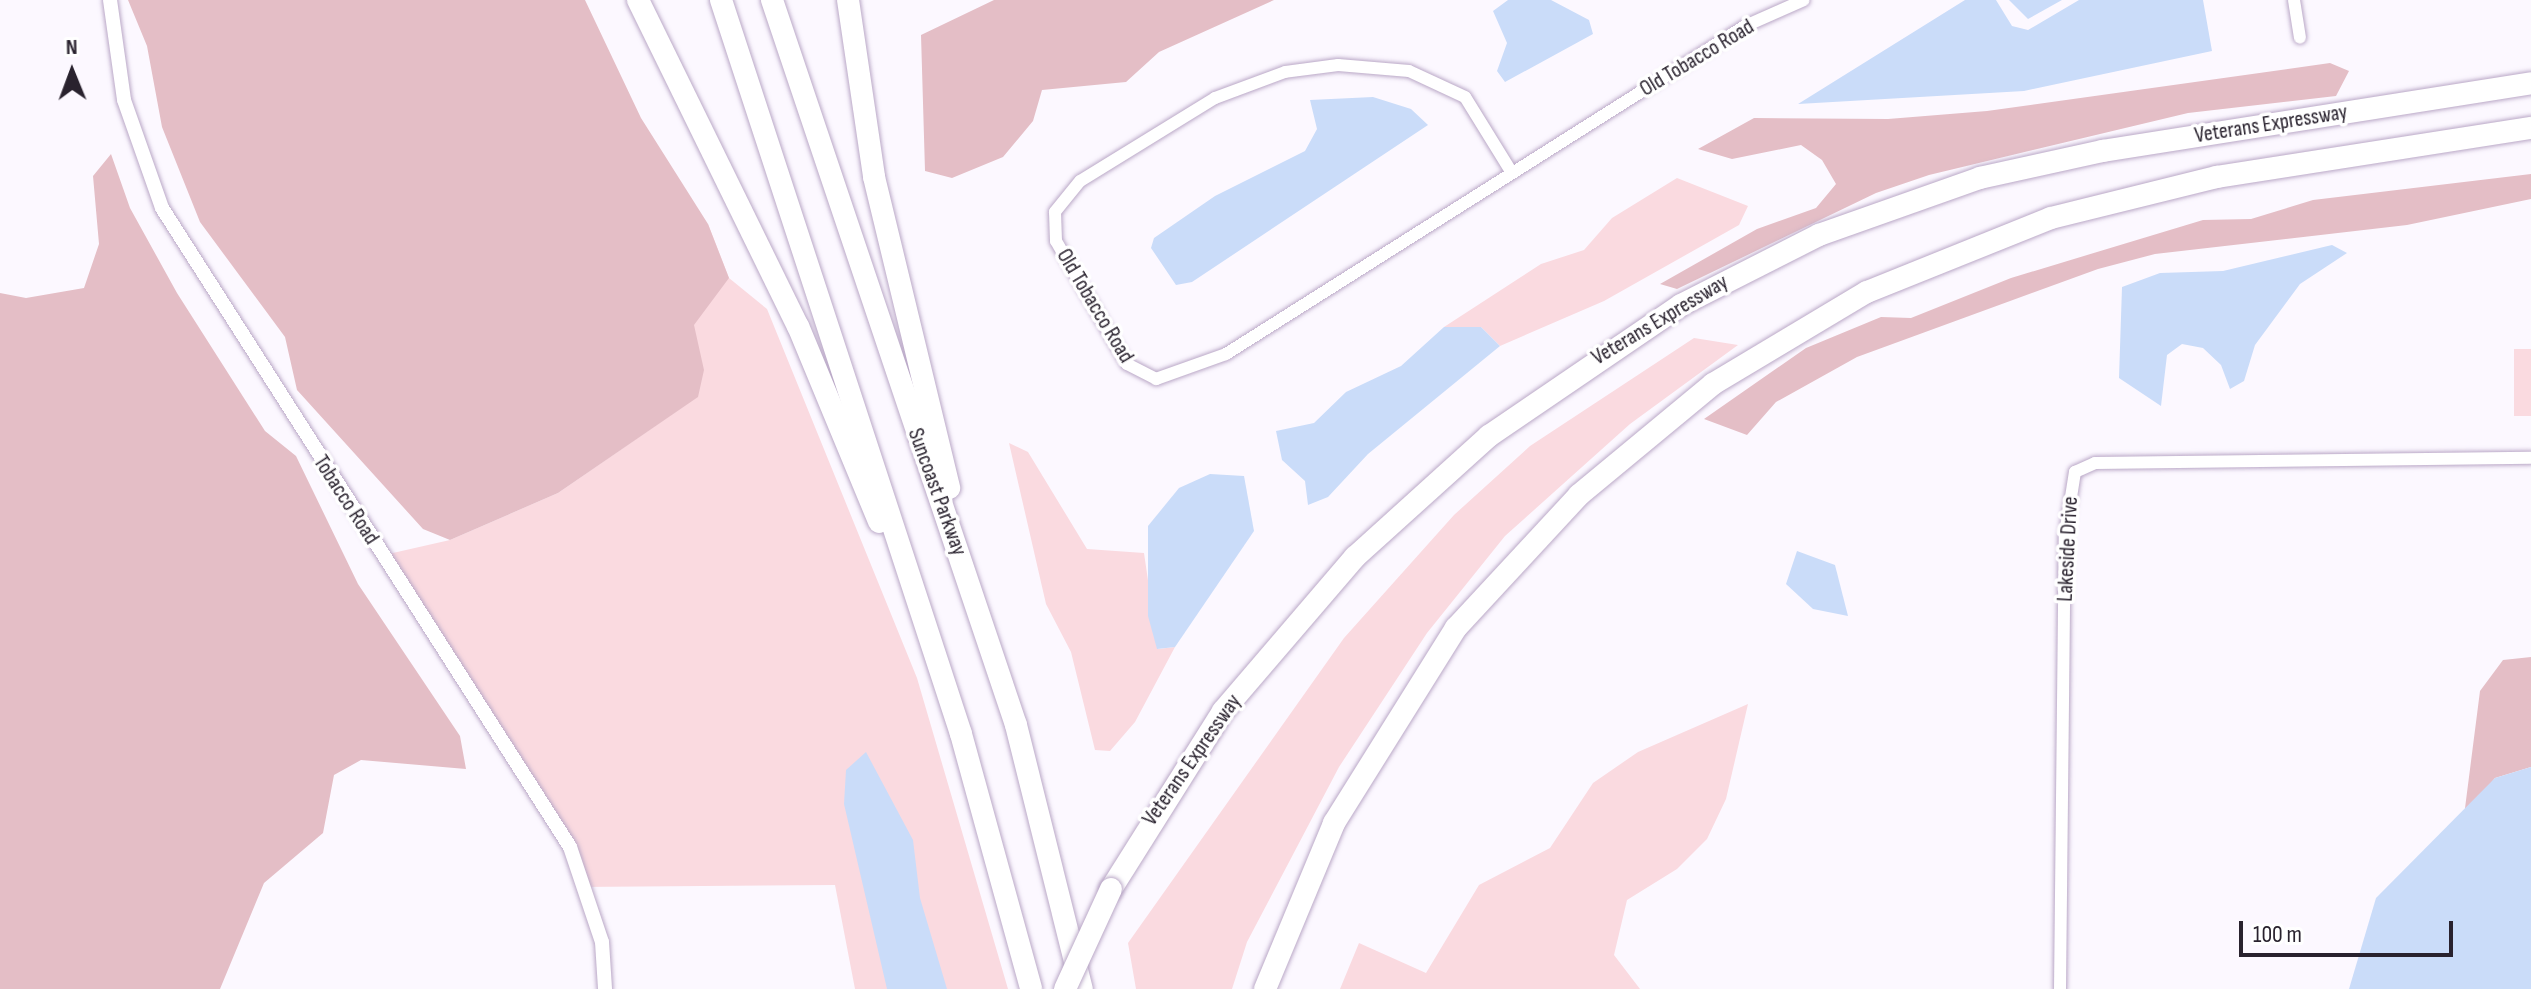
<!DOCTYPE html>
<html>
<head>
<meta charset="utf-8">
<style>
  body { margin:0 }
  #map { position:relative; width:2531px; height:989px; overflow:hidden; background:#fcf8ff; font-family:"Sofia Sans Condensed",sans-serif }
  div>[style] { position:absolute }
  .green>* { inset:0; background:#fadae0; transform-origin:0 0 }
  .forest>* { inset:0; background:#e4bec6 }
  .water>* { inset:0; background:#cadcf9 }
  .roads { filter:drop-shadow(0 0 2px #baa8c7) drop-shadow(0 0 2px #baa8c7) }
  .minor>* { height:12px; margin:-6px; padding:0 6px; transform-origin:6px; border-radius:6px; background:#fff }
  .tertiary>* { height:14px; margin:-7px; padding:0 7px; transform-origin:7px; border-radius:7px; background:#fff }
  .motorway>* { height:22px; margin:-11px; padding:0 11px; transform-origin:11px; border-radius:11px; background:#fff }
  .bridges { filter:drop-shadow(0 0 2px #baa8c7) drop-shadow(0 0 2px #baa8c7) }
  .motorway-bridge>* { height:22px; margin:-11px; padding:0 11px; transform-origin:11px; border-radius:11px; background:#fff }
  span { translate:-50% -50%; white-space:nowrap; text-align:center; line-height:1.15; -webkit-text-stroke:7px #fff; paint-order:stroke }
  .street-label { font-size:22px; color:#29222e }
  .north { position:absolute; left:32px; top:32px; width:80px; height:80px; -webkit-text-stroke:6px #fff; paint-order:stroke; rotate:359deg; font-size:22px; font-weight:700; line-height:32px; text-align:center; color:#29222e }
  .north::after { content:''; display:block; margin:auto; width:28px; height:36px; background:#29222e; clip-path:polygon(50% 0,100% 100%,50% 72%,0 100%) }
  .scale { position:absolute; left:2239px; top:921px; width:214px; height:36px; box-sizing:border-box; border:4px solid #29222e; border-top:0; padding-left:10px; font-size:24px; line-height:28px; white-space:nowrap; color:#29222e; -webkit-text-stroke:6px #fff; paint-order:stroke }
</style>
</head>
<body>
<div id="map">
  <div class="green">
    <i style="clip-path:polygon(1677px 178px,1748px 206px,1739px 225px,1604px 301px,1500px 346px,1481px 327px,1444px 327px,1541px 264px,1584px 250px,1612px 218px)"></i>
    <i style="clip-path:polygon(200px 182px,708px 224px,729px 278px,767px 309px,917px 678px,1008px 989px,855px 989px,835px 885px,579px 887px,558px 834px,384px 555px,450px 540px,558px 493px,697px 397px)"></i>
    <i style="clip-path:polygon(1694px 338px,1738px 345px,1630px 424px,1505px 536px,1427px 633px,1339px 767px,1247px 942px,1232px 989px,1136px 989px,1128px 943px,1344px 638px,1454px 515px,1530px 446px)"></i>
    <i style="left:2514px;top:349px;width:17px;height:67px"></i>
    <i style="clip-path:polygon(1009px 443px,1028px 452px,1087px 549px,1144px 553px,1158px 649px,1175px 647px,1135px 722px,1110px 751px,1095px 750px,1071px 652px,1046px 604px)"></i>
    <i style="clip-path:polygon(1748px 704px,1726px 799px,1707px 839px,1677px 869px,1627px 900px,1614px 955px,1640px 989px,1340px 989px,1359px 943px,1426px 973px,1479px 885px,1550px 848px,1593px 783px,1638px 752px)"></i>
  </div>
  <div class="forest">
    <i style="clip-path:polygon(128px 0,585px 0,641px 118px,708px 224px,729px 278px,694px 325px,704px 370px,698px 397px,558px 493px,450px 540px,423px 529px,297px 390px,285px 337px,200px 222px,162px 127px,147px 46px)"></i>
    <i style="clip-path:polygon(994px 0,1274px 0,1159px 52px,1126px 82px,1042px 90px,1033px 121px,1003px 157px,952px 178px,925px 171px,921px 35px)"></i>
    <i style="clip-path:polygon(2330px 63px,2349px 71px,2336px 96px,2188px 113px,1929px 175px,1876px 193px,1677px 289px,1660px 284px,1757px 229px,1816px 208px,1836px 184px,1822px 160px,1801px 145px,1732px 159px,1698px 149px,1754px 118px,1888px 119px,1987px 111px)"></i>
    <i style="clip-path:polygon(111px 154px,130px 208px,177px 293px,265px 431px,296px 456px,358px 584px,460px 736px,466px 769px,361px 760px,334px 775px,323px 833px,264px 883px,220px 989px,0 989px,0 293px,26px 298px,84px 288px,99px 244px,93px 176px)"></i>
    <i style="clip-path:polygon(2531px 174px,2531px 199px,2407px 225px,2155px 254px,2098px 269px,1857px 357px,1776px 402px,1747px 435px,1704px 419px,1806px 348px,1881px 317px,1911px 318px,2011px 278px,2203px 220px,2251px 219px,2313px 200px)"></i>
    <i style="clip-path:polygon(2531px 657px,2531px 767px,2495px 778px,2464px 816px,2480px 691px,2503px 660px)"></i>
  </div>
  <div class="water">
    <i style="clip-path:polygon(1508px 0,1551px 0,1589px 20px,1593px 34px,1505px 82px,1497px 71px,1507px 43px,1493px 11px)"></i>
    <i style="clip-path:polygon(1965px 0,1996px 0,2012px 26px,2028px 30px,2079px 0,2203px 0,2212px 51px,2024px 91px,1798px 104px)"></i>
    <i style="clip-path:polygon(2009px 0,2062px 0,2028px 19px)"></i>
    <i style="clip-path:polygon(1373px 97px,1411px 109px,1428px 125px,1192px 282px,1176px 285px,1151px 248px,1154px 238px,1215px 196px,1305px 151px,1317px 129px,1310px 100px)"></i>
    <i style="clip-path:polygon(2332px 245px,2347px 253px,2300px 284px,2255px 345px,2244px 381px,2230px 389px,2221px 365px,2203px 348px,2182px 344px,2167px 355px,2161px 406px,2119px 378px,2122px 287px,2160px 273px,2223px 271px)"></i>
    <i style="clip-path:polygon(1444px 327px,1481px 327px,1500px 346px,1368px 454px,1328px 497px,1308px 505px,1305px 481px,1282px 460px,1276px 431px,1314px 423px,1346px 392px,1401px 366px)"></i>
    <i style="clip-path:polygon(1210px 474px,1244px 476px,1254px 531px,1175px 647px,1157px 649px,1148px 616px,1148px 526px,1179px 488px)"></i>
    <i style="clip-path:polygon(1797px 551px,1835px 565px,1848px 616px,1813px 609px,1786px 584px)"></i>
    <i style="clip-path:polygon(866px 752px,913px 840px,920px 898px,947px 989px,887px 989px,844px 804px,846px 770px)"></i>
    <i style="clip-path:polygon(2531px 767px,2531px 989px,2349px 989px,2376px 898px,2495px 778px)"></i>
  </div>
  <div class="roads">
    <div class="minor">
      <i style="left:2294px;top:0;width:38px;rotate:81deg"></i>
      <i style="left:1512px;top:173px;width:89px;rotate:-121.7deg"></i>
      <i style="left:1465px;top:97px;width:62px;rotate:-155.1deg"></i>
      <i style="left:1409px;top:71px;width:71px;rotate:-175.2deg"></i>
      <i style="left:1338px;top:65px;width:53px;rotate:172.5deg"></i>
      <i style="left:1285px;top:72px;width:75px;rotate:159.6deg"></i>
      <i style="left:1215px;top:98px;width:158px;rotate:148.4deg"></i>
      <i style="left:1080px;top:181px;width:40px;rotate:129deg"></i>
      <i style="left:1055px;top:212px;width:29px;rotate:88deg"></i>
      <i style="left:1056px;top:241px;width:142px;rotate:60deg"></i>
      <i style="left:1127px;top:364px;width:33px;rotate:27deg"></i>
      <i style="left:1156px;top:379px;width:74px;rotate:-19.7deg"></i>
      <i style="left:1226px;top:354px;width:614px;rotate:-32.29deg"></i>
      <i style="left:1745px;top:26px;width:64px;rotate:-23.8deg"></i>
      <i style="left:2060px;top:989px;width:454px;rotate:-89.4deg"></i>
      <i style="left:2065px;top:535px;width:64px;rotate:-81deg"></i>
      <i style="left:2075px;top:472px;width:22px;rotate:-24deg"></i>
      <i style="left:2095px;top:463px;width:436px;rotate:-0.7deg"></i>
    </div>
    <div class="tertiary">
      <i style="left:110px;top:0;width:101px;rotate:82deg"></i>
      <i style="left:124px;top:100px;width:114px;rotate:70.6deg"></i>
      <i style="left:162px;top:208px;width:758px;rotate:57.44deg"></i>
      <i style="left:570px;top:847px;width:100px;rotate:71.4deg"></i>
      <i style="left:602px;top:942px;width:47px;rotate:86.3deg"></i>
    </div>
    <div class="motorway">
      <i style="left:638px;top:0;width:363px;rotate:63.9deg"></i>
      <i style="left:798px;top:326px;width:212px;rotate:67.5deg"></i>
      <i style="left:721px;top:0;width:772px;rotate:71.89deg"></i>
      <i style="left:961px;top:734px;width:264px;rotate:74.6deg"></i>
      <i style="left:772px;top:0;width:765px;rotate:71.4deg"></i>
      <i style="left:1016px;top:725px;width:272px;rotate:76deg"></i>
      <i style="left:848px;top:0;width:179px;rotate:81.6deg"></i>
      <i style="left:874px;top:177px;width:320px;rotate:76.4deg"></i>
      <i style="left:1111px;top:889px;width:210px;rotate:-57.8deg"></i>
      <i style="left:1223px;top:711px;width:203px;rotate:-49.4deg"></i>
      <i style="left:1355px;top:557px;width:181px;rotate:-42.1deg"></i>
      <i style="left:1489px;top:436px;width:232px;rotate:-34.3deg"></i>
      <i style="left:1681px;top:305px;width:155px;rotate:-26.9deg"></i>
      <i style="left:1819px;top:235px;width:171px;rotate:-19.5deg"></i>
      <i style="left:1980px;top:178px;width:126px;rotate:-12.4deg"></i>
      <i style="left:2103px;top:151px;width:433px;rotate:-9deg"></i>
      <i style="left:1265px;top:989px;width:180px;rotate:-67.4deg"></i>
      <i style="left:1334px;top:823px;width:230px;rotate:-58deg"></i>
      <i style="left:1456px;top:628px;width:181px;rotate:-47.2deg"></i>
      <i style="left:1579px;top:495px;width:174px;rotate:-39.6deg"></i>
      <i style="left:1713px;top:384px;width:179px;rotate:-30.9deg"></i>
      <i style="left:1867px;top:292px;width:198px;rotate:-21.9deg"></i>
      <i style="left:2051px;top:218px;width:171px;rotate:-13.9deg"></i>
      <i style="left:2217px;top:177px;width:318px;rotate:-8.9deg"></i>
    </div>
  </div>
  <div class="bridges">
    <div class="motorway-bridge">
      <i style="left:1065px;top:989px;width:110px;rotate:-65.3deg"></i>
    </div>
  </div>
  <div class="street-label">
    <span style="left:1697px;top:58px;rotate:-31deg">Old Tobacco Road</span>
    <span style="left:2271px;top:124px;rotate:-9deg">Veterans Expressway</span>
    <span style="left:1095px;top:306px;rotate:59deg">Old Tobacco Road</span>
    <span style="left:1660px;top:320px;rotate:-31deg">Veterans Expressway</span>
    <span style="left:937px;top:492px;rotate:70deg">Suncoast Parkway</span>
    <span style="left:346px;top:500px;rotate:57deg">Tobacco Road</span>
    <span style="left:2068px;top:549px;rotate:-87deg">Lakeside Drive</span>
    <span style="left:1192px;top:760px;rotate:-55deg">Veterans Expressway</span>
  </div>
  <div class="north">N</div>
  <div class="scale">100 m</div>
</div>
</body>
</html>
